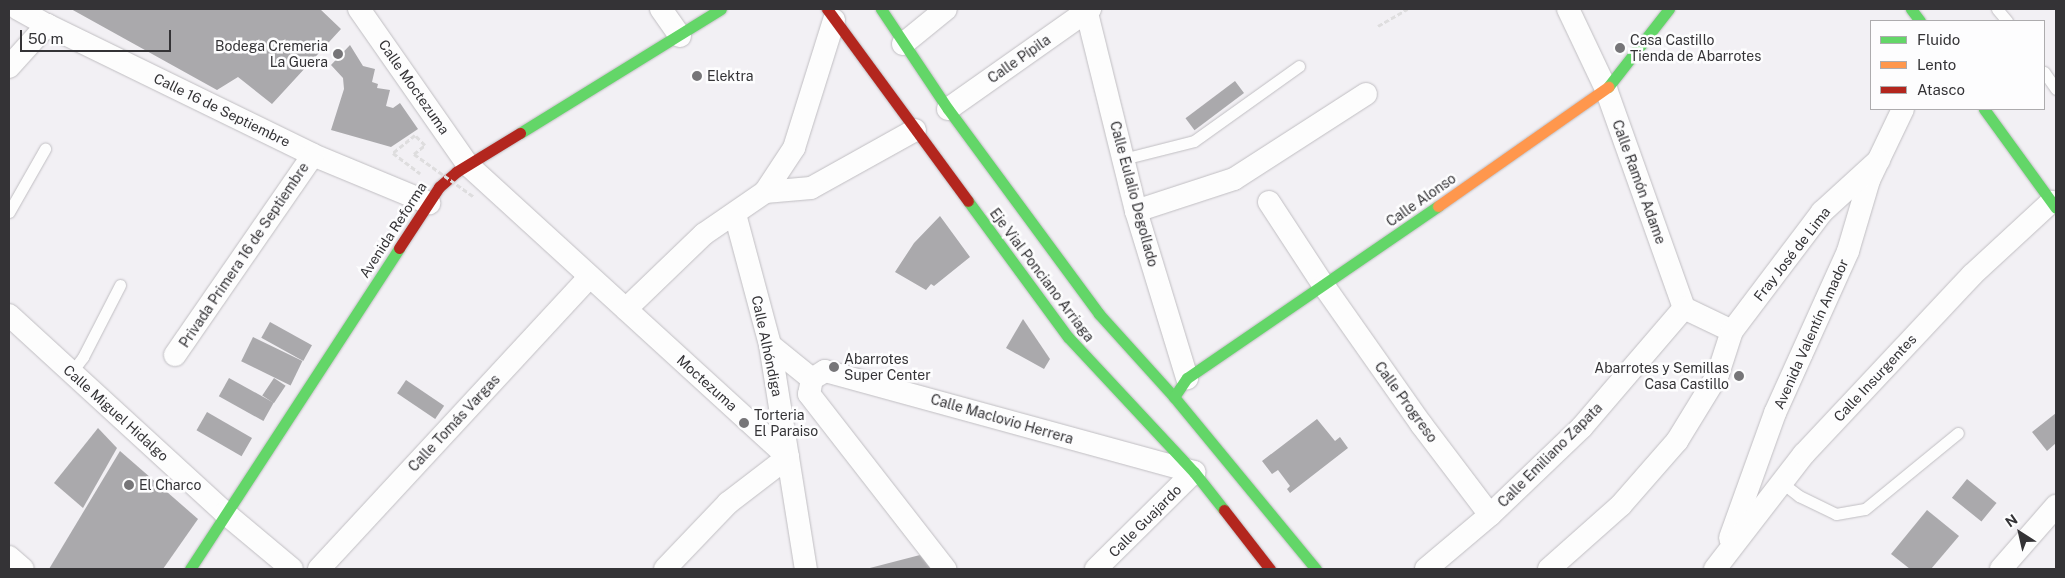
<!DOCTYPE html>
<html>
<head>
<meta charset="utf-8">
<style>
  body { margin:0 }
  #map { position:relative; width:2065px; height:578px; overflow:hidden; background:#f2f0f4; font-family:"Public Sans",sans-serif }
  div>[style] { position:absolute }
  .building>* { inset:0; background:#aaa9ac; transform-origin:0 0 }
  .path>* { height:3px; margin-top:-1.5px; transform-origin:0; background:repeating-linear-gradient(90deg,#deddde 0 5px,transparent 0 7.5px) }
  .roads { filter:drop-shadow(0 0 1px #c0bec2) drop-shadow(0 0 1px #c0bec2) }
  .lane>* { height:11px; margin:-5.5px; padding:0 5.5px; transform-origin:5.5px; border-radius:5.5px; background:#fdfdfd }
  .street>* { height:22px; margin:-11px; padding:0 11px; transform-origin:11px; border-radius:11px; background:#fdfdfd }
  .fast>* { height:11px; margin:-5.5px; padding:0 5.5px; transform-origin:5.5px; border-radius:5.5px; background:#63d668 }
  .slow>* { height:11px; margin:-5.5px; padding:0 5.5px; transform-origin:5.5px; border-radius:5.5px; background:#ff974d }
  .jam>* { height:11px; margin:-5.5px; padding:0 5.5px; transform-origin:5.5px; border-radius:5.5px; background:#b3261e }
  .path-bridge>* { height:3px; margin-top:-1.5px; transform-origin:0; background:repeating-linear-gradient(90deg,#deddde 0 5px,transparent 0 7.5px) }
  .dots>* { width:14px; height:14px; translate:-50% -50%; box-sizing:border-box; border:2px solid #fdfdfe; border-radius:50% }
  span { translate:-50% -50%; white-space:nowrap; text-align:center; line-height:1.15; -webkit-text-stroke:5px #fdfdfe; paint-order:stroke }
  .poi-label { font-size:14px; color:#343336 }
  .left { translate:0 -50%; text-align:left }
  .right { translate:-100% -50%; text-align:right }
  .street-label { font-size:14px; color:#343336 }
  .frame { position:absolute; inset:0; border:10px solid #343336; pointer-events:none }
  .legend { position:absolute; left:1870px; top:20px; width:175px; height:90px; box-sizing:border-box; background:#fdfdfe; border:1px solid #adacae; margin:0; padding:6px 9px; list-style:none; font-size:15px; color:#343336 }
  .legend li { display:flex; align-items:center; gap:10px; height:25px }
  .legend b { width:25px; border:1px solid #adacae }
  .north { position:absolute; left:1995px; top:508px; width:50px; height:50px; -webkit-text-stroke:4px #fdfdfe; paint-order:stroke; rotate:325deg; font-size:14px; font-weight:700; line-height:20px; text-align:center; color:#343336 }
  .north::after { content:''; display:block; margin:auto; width:18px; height:22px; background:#343336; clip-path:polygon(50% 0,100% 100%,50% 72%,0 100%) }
  .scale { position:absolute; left:20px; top:30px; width:151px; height:22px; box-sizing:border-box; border:2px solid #343336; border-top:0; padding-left:6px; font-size:15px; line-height:18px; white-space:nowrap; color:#343336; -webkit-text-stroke:4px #fdfdfe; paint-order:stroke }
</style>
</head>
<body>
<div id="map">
  <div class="building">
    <i style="clip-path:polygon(71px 9px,320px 9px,341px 29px,272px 104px,238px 77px,217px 90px)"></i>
    <i style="clip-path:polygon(350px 45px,363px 66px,375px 69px,372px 82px,378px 84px,377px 88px,390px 90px,386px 106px,393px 108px,400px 103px,418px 129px,391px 147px,331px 130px,344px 89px,343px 78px,331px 65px)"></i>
    <i style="left:1235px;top:81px;width:15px;height:62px;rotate:53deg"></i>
    <i style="clip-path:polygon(940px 216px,970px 257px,934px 286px,931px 284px,926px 290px,895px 272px,914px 243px)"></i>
    <i style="clip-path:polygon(1023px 319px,1050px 359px,1044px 369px,1006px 348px)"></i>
    <i style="left:270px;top:322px;width:48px;height:18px;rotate:29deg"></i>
    <i style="left:253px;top:337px;width:55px;height:27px;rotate:26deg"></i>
    <i style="left:229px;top:378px;width:51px;height:21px;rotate:29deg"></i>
    <i style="left:274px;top:378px;width:14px;height:21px;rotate:34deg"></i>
    <i style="left:406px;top:380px;width:46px;height:16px;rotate:34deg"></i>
    <i style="left:207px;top:412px;width:52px;height:21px;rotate:30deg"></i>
    <i style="clip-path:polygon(2056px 413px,2056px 443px,2047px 451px,2032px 432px)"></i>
    <i style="clip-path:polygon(1317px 419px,1335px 441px,1340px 437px,1348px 448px,1290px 493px,1287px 489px,1290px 486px,1278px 470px,1272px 474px,1262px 461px)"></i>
    <i style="clip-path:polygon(98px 428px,117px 448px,83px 508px,54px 483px)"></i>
    <i style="clip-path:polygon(120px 451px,198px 519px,163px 569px,49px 569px)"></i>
    <i style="left:1967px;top:479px;width:38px;height:24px;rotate:39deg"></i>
    <i style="clip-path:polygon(1927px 510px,1959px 536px,1931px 569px,1910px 569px,1891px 554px)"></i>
    <i style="clip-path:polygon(920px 555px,931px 569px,866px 569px)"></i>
  </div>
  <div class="path">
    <i style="left:1378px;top:26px;width:34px;rotate:-30deg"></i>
    <i style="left:414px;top:154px;width:14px;rotate:-39deg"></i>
    <i style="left:425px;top:145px;width:14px;rotate:-135deg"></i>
    <i style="left:415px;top:135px;width:28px;rotate:141deg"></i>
    <i style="left:393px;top:153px;width:34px;rotate:37deg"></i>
  </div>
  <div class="roads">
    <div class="lane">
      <i style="left:1997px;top:9px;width:16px;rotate:50deg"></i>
      <i style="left:2044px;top:72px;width:21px;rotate:55deg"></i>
      <i style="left:1123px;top:159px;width:73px;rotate:-14.2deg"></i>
      <i style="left:1194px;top:141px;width:129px;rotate:-35.5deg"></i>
      <i style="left:9px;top:212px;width:73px;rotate:-60.3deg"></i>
      <i style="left:71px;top:373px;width:20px;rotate:-53deg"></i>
      <i style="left:83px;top:357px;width:81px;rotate:-62.8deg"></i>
      <i style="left:1781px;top:482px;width:23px;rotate:38deg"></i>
      <i style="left:1799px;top:496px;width:41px;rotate:25.9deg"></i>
      <i style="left:1836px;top:514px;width:29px;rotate:-10deg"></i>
      <i style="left:1865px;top:509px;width:120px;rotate:-39.3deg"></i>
    </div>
    <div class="street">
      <i style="left:18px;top:9px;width:33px;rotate:29deg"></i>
      <i style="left:47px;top:25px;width:296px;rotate:26deg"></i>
      <i style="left:313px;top:155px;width:126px;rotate:22.5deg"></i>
      <i style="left:359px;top:9px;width:190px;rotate:55.1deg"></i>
      <i style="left:468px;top:165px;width:433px;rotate:42.4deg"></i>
      <i style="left:788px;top:457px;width:76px;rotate:142.5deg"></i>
      <i style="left:728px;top:503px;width:91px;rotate:133.7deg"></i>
      <i style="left:661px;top:9px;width:33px;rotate:55deg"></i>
      <i style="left:1086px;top:9px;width:208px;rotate:76.1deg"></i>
      <i style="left:1136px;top:211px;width:175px;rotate:73deg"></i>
      <i style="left:1568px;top:9px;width:89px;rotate:64.6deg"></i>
      <i style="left:1606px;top:89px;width:232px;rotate:70.4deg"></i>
      <i style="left:1684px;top:308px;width:53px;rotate:25.6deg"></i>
      <i style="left:903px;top:44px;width:55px;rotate:-39.1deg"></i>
      <i style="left:9px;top:67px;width:57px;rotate:-47.9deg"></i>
      <i style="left:948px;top:109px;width:174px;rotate:-35.2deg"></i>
      <i style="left:765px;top:192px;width:46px;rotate:-5deg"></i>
      <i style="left:811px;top:188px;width:119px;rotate:-29.1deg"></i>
      <i style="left:1269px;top:202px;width:100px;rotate:56.8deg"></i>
      <i style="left:1324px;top:286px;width:169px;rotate:54.9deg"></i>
      <i style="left:1421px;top:424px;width:114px;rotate:52.8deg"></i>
      <i style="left:1136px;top:211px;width:103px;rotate:-18.1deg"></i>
      <i style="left:1234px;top:179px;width:157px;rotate:-32.8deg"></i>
      <i style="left:735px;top:214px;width:136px;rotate:75deg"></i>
      <i style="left:770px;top:345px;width:227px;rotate:80.9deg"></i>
      <i style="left:626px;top:309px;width:108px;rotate:-43.9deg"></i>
      <i style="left:704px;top:234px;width:74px;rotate:-34.5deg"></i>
      <i style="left:765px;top:192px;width:53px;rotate:-56.6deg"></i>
      <i style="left:794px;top:148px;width:134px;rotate:-72.6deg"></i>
      <i style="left:9px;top:315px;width:293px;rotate:42.5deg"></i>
      <i style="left:225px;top:513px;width:87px;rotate:39.9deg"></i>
      <i style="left:770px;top:345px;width:54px;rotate:39deg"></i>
      <i style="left:175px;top:355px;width:243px;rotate:-55.4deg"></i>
      <i style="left:812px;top:379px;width:15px;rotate:-32deg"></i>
      <i style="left:825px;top:371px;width:383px;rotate:15.3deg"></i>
      <i style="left:1194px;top:472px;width:138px;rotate:135.3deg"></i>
      <i style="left:812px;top:379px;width:15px;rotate:101deg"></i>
      <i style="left:809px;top:394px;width:222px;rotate:52.1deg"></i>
      <i style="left:1730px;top:538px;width:133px;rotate:-70.2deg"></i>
      <i style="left:1775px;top:413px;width:178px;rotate:-65.7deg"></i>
      <i style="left:1848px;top:251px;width:74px;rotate:-73.5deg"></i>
      <i style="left:1869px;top:180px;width:79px;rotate:-64.4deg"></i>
      <i style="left:9px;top:557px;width:18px;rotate:41deg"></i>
      <i style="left:319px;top:569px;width:398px;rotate:-47.2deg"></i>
      <i style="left:1426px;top:569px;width:84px;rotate:-40.2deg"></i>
      <i style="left:1490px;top:515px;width:127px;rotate:-43.7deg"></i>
      <i style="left:1582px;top:427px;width:157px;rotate:-49.4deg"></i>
      <i style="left:1549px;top:569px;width:96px;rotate:-41.6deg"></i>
      <i style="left:1621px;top:505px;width:85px;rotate:-48.8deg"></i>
      <i style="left:1677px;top:441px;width:79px;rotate:-58.5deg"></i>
      <i style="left:1718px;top:374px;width:45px;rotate:-72deg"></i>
      <i style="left:1732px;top:331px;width:149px;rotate:-52.9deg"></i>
      <i style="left:1822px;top:212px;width:77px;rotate:-42.4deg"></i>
      <i style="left:1715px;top:569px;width:145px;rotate:-52.3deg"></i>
      <i style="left:1804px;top:454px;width:245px;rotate:-46.8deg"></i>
      <i style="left:1972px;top:275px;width:108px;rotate:-42.7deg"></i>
      <i style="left:2001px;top:569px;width:84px;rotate:-48.9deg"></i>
    </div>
    <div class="fast">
      <i style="left:881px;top:9px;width:120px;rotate:56.2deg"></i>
      <i style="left:948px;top:109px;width:255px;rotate:53.6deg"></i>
      <i style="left:1099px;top:314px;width:112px;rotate:47.9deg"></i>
      <i style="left:1174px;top:397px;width:223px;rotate:50.5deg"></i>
      <i style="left:1911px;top:9px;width:15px;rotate:53deg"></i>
      <i style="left:1608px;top:87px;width:99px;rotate:-52deg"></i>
      <i style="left:1984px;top:109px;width:122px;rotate:54deg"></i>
      <i style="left:520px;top:133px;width:236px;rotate:-31.7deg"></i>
      <i style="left:968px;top:201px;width:169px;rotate:53.7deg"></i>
      <i style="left:1068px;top:337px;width:185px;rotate:47deg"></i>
      <i style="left:1194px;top:472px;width:48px;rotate:51.7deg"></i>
      <i style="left:1174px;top:397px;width:23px;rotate:-56deg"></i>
      <i style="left:1187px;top:378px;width:304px;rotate:-34.4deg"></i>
      <i style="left:190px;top:569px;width:383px;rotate:-56.9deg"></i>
    </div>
    <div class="slow">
      <i style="left:1438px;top:206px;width:208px;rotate:-35deg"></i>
    </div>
    <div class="jam">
      <i style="left:827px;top:9px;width:238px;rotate:53.7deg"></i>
      <i style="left:399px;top:248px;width:73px;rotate:-56.7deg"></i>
      <i style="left:439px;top:187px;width:23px;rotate:-41deg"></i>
      <i style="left:456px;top:172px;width:75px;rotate:-31.4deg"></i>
      <i style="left:1224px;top:510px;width:75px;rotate:52.1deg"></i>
    </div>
  </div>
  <div class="path-bridge">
    <i style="left:414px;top:154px;width:74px;rotate:35.6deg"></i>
  </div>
  <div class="dots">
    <i style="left:1620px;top:48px;background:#767578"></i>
    <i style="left:338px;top:54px;background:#767578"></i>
    <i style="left:697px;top:76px;background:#767578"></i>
    <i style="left:834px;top:367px;background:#767578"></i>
    <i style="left:1739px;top:376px;background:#767578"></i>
    <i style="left:744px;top:423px;background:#767578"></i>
    <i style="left:129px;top:485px;background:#767578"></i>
  </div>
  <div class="poi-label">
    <span class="left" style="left:1630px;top:48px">Casa Castillo<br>Tienda de Abarrotes</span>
    <span class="right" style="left:328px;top:54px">Bodega Cremeria<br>La Guera</span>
    <span class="left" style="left:707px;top:76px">Elektra</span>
    <span class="left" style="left:844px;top:367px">Abarrotes<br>Super Center</span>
    <span class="right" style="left:1729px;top:376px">Abarrotes y Semillas<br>Casa Castillo</span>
    <span class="left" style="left:754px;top:423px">Torteria<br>El Paraiso</span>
    <span class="left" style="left:139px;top:485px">El Charco</span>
  </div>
  <div class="street-label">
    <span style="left:1019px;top:59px;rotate:-35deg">Calle Pípila</span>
    <span style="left:414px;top:87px;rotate:55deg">Calle Moctezuma</span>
    <span style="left:222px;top:110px;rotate:26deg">Calle 16 de Septiembre</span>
    <span style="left:1639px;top:182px;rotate:70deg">Calle Ramón Adame</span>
    <span style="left:1134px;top:194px;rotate:75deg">Calle Eulalio Degollado</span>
    <span style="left:1421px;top:200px;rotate:-35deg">Calle Alonso</span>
    <span style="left:393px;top:230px;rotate:-57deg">Avenida Reforma</span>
    <span style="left:1792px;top:254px;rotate:-52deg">Fray José de Lima</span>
    <span style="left:244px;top:255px;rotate:-56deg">Privada Primera 16 de Septiembre</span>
    <span style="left:1042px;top:275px;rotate:53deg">Eje Vial Ponciano Arriaga</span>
    <span style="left:1811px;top:334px;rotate:-66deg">Avenida Valentín Amador</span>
    <span style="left:767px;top:346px;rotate:78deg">Calle Alhóndiga</span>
    <span style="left:1875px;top:378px;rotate:-47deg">Calle Insurgentes</span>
    <span style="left:707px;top:383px;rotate:42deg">Moctezuma</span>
    <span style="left:1406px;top:402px;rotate:54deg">Calle Progreso</span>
    <span style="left:116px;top:413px;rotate:42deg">Calle Miguel Hidalgo</span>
    <span style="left:1002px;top:419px;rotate:16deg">Calle Maclovio Herrera</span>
    <span style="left:454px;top:423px;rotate:-47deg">Calle Tomás Vargas</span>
    <span style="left:1550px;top:455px;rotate:-45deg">Calle Emiliano Zapata</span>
    <span style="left:1145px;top:521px;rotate:-45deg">Calle Guajardo</span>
  </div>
  <div class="frame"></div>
  <ul class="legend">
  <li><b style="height:6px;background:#63d668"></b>Fluido</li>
  <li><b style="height:6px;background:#ff974d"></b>Lento</li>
  <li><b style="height:6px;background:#b3261e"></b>Atasco</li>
  </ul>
  <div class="north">N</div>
  <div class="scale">50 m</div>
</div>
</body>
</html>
